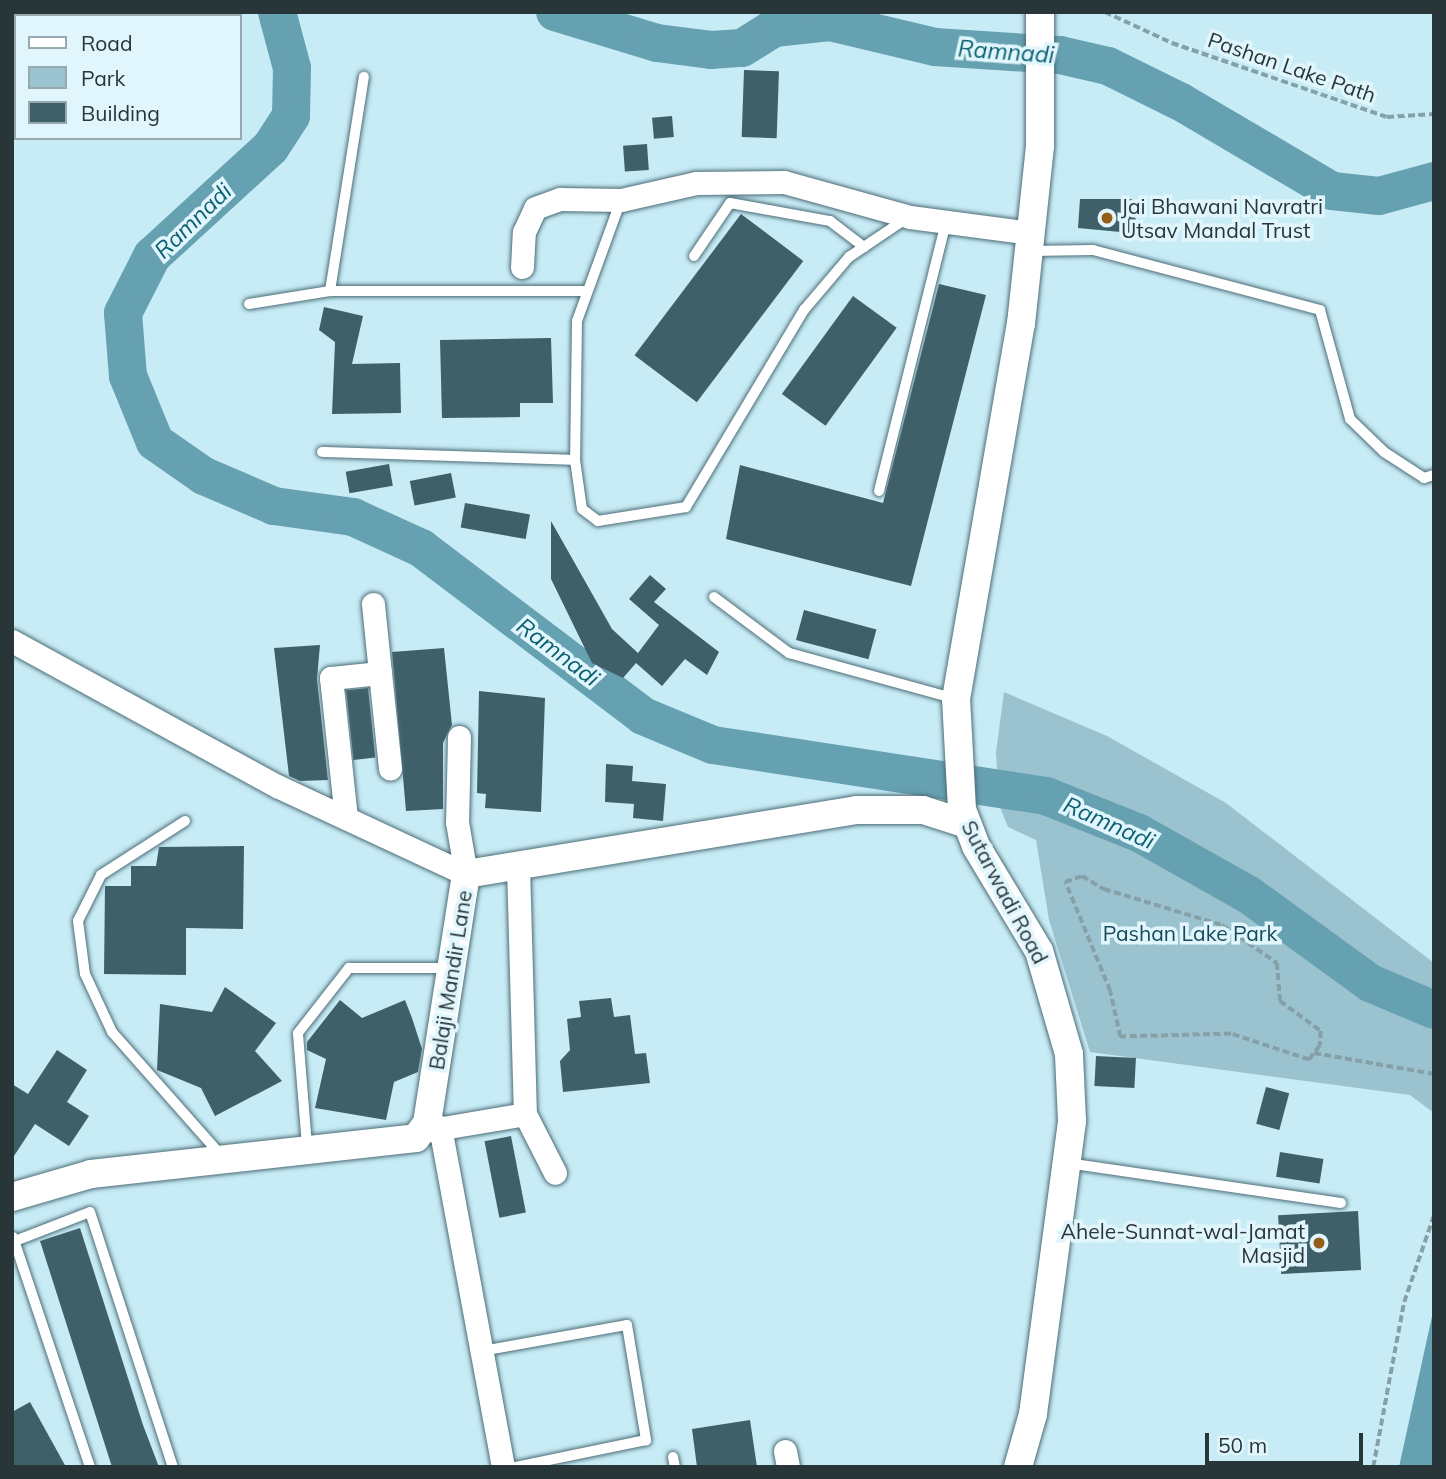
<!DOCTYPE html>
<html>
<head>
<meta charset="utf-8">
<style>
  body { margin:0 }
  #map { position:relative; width:1446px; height:1479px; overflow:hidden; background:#c7ecf6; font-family:Mulish,sans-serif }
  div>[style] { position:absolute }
  .green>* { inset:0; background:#9bc3cf }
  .water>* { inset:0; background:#66a1b2 }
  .river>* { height:38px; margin:-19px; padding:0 19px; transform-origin:19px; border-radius:19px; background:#66a1b2 }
  .building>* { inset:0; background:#3f6069; transform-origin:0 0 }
  .path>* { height:3.5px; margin-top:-1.75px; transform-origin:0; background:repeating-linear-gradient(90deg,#85a0a7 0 7px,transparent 0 10.5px) }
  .roads { filter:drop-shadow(0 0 2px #4d6d77) drop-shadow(0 0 2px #4d6d77) }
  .service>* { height:10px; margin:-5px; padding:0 5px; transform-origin:5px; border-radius:5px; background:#fff }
  .minor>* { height:23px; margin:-11.5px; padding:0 11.5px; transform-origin:11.5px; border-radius:11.5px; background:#fff }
  .tertiary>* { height:28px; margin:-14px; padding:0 14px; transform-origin:14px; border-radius:14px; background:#fff }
  .dots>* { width:19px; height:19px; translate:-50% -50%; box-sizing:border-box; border:4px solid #e0f6fc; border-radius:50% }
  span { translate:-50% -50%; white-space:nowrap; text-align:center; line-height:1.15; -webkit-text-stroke:7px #e0f6fc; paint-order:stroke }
  .street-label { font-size:21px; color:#28363a }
  .poi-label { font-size:21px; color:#28363a }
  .left { translate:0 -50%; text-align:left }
  .right { translate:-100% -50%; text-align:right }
  .park-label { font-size:21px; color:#164a57 }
  .water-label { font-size:23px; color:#0b5f71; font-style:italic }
  .frame { position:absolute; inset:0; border:14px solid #28363a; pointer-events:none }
  .legend { position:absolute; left:14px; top:14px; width:228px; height:126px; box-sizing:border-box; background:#e0f6fc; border:2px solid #96a9ae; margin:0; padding:9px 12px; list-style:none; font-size:21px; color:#28363a }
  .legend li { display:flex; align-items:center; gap:14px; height:35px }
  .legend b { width:35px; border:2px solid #96a9ae }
  .scale { position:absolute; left:1205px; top:1433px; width:158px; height:32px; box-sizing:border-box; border:4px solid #28363a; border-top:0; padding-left:9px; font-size:21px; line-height:24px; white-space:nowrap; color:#28363a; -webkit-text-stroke:5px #e0f6fc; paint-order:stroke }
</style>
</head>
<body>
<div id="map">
  <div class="green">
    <i style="clip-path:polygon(1004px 692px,1107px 736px,1226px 803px,1434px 963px,1434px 1113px,1410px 1095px,1090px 1052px,1049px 920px,1036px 840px,1008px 827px,999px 805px,996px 752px)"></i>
  </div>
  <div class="water">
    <i style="clip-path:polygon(1434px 1307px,1434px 1467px,1399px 1467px)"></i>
  </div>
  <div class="river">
    <i style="left:277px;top:12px;width:58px;rotate:75deg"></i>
    <i style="left:292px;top:68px;width:48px;rotate:91.2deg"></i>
    <i style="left:291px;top:116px;width:38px;rotate:123deg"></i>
    <i style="left:270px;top:148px;width:160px;rotate:137.5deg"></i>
    <i style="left:152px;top:256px;width:64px;rotate:117deg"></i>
    <i style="left:123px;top:313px;width:63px;rotate:85.5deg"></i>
    <i style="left:128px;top:376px;width:71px;rotate:67.8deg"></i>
    <i style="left:155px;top:442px;width:60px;rotate:34.8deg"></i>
    <i style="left:204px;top:476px;width:76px;rotate:23.2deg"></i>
    <i style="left:274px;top:506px;width:80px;rotate:7.9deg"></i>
    <i style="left:353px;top:517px;width:75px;rotate:24.5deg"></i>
    <i style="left:421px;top:548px;width:278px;rotate:37.1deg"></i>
    <i style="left:643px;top:716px;width:76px;rotate:22.5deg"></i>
    <i style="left:713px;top:745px;width:337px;rotate:8.7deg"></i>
    <i style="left:1046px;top:796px;width:100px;rotate:21.7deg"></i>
    <i style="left:1139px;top:833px;width:126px;rotate:29.4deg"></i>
    <i style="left:1249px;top:895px;width:150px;rotate:36deg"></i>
    <i style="left:1370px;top:983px;width:69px;rotate:22.9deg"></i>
    <i style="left:555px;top:12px;width:107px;rotate:16.9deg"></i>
    <i style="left:657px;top:43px;width:54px;rotate:7.4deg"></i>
    <i style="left:711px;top:50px;width:31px;rotate:-4deg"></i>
    <i style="left:742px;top:48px;width:38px;rotate:-32deg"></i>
    <i style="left:774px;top:28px;width:56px;rotate:-6.1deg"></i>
    <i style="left:830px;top:22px;width:108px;rotate:13.4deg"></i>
    <i style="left:935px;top:47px;width:125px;rotate:3.7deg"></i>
    <i style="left:1060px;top:55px;width:49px;rotate:12.9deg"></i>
    <i style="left:1108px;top:66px;width:81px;rotate:26.3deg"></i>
    <i style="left:1181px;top:102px;width:175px;rotate:30.5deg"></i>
    <i style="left:1332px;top:191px;width:47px;rotate:6.1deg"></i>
    <i style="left:1379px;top:196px;width:57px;rotate:-15.3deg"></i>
  </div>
  <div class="building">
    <i style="left:744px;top:70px;width:35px;height:67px;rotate:2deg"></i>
    <i style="left:672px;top:116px;width:21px;height:20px;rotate:85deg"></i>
    <i style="left:647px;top:144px;width:26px;height:24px;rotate:86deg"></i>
    <i style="clip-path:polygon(1080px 199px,1132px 199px,1136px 221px,1131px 233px,1078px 228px)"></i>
    <i style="left:741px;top:214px;width:78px;height:177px;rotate:37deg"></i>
    <i style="clip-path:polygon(939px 284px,986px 295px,911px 586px,726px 539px,740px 465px,883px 503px)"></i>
    <i style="left:853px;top:296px;width:54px;height:121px;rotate:36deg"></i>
    <i style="clip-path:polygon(324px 307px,363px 316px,352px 364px,400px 363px,401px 413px,332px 414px,335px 342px,319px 330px)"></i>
    <i style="clip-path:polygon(551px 338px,553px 403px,520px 403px,520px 417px,442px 418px,440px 340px)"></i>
    <i style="left:389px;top:464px;width:22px;height:44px;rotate:80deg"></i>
    <i style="left:451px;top:473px;width:25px;height:42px;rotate:79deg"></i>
    <i style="left:465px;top:503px;width:66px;height:25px;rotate:10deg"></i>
    <i style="clip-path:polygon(551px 521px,612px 629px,638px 653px,659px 625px,629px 599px,650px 575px,666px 589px,654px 602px,719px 652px,707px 675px,685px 659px,662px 686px,636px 663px,623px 678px,592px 663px,551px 579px)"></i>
    <i style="left:804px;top:610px;width:75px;height:31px;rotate:15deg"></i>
    <i style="clip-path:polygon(320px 645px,317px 679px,328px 780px,300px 781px,289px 776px,274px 648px)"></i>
    <i style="clip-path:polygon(444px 648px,452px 725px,443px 743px,443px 809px,406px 811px,392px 652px)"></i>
    <i style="left:368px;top:688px;width:70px;height:22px;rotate:84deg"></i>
    <i style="clip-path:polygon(479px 691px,545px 698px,541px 812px,485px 808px,486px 794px,477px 793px)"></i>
    <i style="clip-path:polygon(606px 764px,633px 766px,632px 781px,666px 784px,663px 821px,633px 818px,634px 804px,605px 802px)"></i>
    <i style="clip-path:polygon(244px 846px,243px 929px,186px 928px,186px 975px,104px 974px,105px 886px,131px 886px,131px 866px,156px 866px,159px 847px)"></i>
    <i style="clip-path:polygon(225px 987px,276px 1023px,255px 1051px,282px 1081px,215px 1116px,201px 1088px,157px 1070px,160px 1004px,212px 1012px)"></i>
    <i style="clip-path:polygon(611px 998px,614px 1017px,630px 1015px,635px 1054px,646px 1053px,650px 1083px,563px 1092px,560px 1061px,570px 1050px,567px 1019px,581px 1017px,579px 1001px)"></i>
    <i style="clip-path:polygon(340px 1000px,362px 1018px,405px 1000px,412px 1018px,422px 1049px,418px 1072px,394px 1082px,386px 1120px,315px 1108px,326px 1059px,307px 1050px,307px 1042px)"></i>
    <i style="clip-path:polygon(57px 1050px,87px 1070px,67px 1102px,89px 1116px,69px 1146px,35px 1124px,12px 1159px,12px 1084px,28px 1094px)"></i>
    <i style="left:1096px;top:1056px;width:40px;height:30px;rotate:3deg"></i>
    <i style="left:1266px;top:1087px;width:24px;height:38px;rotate:15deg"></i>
    <i style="left:511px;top:1136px;width:78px;height:27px;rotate:79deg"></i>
    <i style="left:1280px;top:1152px;width:44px;height:25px;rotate:9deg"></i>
    <i style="left:1358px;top:1211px;width:59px;height:80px;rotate:87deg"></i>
    <i style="clip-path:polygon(80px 1228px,143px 1425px,159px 1467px,112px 1467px,40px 1241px)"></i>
    <i style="clip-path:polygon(30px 1402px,66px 1467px,12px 1467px,12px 1412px)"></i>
    <i style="clip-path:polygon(750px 1420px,757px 1467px,697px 1467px,692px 1429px)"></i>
  </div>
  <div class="path">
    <i style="left:1105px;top:12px;width:74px;rotate:24.8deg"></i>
    <i style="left:1172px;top:43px;width:227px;rotate:19deg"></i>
    <i style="left:1387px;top:117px;width:47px;rotate:-3.7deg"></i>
    <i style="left:1082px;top:876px;width:26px;rotate:31deg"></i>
    <i style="left:1104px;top:889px;width:123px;rotate:17deg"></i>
    <i style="left:1222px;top:925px;width:67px;rotate:34.6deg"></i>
    <i style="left:1277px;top:963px;width:38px;rotate:85deg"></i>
    <i style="left:1280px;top:1001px;width:51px;rotate:36.2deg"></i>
    <i style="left:1321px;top:1031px;width:15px;rotate:94deg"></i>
    <i style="left:1320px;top:1046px;width:18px;rotate:128deg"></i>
    <i style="left:1309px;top:1060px;width:82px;rotate:-161.6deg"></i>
    <i style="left:1231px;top:1034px;width:111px;rotate:178.5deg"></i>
    <i style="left:1120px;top:1037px;width:47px;rotate:-102.3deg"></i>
    <i style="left:1110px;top:991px;width:118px;rotate:-112.4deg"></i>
    <i style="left:1065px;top:882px;width:18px;rotate:-19deg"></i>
    <i style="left:1314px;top:1053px;width:122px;rotate:9.9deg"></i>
    <i style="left:1373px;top:1467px;width:168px;rotate:-79.4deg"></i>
    <i style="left:1404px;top:1302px;width:92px;rotate:-71deg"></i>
  </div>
  <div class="roads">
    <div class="service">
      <i style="left:621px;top:200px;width:129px;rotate:110deg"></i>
      <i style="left:577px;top:321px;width:139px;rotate:90.8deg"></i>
      <i style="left:575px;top:460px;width:49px;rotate:81.9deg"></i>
      <i style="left:582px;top:509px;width:20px;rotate:37deg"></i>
      <i style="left:598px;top:521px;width:89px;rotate:-9deg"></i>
      <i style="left:686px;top:507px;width:230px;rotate:-59.1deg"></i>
      <i style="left:804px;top:310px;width:70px;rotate:-49.7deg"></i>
      <i style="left:849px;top:257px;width:70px;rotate:-33.9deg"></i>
      <i style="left:1030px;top:251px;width:63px;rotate:-0.9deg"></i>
      <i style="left:1093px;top:250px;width:235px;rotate:14.8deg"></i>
      <i style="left:1320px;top:310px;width:113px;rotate:74.6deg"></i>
      <i style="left:1350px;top:419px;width:47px;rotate:44.1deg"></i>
      <i style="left:1384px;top:452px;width:48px;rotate:33deg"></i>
      <i style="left:1424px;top:478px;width:10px;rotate:-17deg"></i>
      <i style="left:694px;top:256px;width:64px;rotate:-55.8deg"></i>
      <i style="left:730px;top:203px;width:102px;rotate:10.2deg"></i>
      <i style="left:830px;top:221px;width:43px;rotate:37.4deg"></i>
      <i style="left:330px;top:291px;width:217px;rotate:-81deg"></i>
      <i style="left:249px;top:304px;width:82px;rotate:-9.1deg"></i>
      <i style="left:330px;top:291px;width:257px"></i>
      <i style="left:322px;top:452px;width:253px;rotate:1.8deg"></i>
      <i style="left:879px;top:491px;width:277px;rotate:-76deg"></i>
      <i style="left:714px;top:597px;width:94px;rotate:36.7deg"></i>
      <i style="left:789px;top:653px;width:173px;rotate:15.4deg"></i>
      <i style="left:185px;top:821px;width:100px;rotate:147.3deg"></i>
      <i style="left:101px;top:875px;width:51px;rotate:116.6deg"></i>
      <i style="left:78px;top:921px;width:53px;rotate:82.5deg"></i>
      <i style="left:85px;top:974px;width:64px;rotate:65deg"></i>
      <i style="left:112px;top:1032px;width:164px;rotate:48.5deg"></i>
      <i style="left:307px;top:1146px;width:113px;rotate:-94.6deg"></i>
      <i style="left:298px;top:1033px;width:83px;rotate:-51.9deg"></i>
      <i style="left:349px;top:968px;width:102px"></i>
      <i style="left:1067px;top:1163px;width:277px;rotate:8.3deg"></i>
      <i style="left:13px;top:1237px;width:243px;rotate:71.5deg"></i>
      <i style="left:15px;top:1241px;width:80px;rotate:-21.1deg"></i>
      <i style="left:90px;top:1212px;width:268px;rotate:72deg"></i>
      <i style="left:482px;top:1351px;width:147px;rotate:-10.2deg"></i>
      <i style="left:627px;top:1325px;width:117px;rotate:80.6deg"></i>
      <i style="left:646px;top:1440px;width:133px;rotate:168.3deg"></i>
      <i style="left:673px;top:1457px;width:10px;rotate:79deg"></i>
    </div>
    <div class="minor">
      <i style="left:12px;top:94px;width:4px;rotate:14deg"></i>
      <i style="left:522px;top:267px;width:35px;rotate:-87deg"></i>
      <i style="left:524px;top:232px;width:26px;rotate:-65deg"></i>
      <i style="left:535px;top:208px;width:27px;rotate:-20deg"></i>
      <i style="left:560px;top:199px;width:61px;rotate:0.9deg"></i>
      <i style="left:621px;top:200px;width:77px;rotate:-12.8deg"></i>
      <i style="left:696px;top:183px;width:88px;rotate:-0.7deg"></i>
      <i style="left:784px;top:182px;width:131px;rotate:15.5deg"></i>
      <i style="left:910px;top:217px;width:122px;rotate:7.5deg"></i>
      <i style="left:373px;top:604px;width:69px;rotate:84.2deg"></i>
      <i style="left:12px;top:641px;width:302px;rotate:28.7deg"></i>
      <i style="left:277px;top:786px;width:208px;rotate:25deg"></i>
      <i style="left:459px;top:737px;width:85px;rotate:91.3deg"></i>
      <i style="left:457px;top:822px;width:53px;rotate:80.2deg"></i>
      <i style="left:346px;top:818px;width:141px;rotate:-96.1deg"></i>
      <i style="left:331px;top:678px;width:49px;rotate:-5.8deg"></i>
      <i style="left:380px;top:673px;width:96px;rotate:84deg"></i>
      <i style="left:518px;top:866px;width:248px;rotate:88.4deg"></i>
      <i style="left:440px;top:1127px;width:346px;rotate:79.5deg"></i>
      <i style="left:425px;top:1131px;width:101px;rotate:-9.6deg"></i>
      <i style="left:525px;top:1114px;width:66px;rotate:63deg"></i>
      <i style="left:785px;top:1451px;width:16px;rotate:79deg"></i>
    </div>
    <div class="tertiary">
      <i style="left:12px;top:1197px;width:82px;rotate:-16.2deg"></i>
      <i style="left:91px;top:1174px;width:327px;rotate:-6.3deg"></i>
      <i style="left:416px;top:1138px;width:19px;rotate:-54deg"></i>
      <i style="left:427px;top:1123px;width:252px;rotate:-81.1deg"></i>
      <i style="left:466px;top:874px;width:396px;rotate:-9.3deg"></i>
      <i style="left:857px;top:810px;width:66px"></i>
      <i style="left:923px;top:810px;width:46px;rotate:17.7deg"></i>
      <i style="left:1018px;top:1467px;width:55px;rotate:-74.2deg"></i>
      <i style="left:1033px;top:1414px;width:296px;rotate:-82.4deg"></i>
      <i style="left:1072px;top:1121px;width:67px;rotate:-92.6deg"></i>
      <i style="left:1069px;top:1054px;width:107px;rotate:-106.2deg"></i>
      <i style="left:1039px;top:951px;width:122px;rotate:-121deg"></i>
      <i style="left:976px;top:846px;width:40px;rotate:-111deg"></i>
      <i style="left:962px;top:809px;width:110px;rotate:-93.1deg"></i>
      <i style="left:956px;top:699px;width:381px;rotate:-80.2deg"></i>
      <i style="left:1021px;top:324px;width:179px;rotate:-83.9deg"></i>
      <i style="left:1040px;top:146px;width:134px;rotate:-90deg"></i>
    </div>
  </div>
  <div class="dots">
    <i style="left:1107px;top:218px;background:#955e16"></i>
    <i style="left:1319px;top:1243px;background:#955e16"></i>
  </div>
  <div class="street-label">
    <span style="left:1292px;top:67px;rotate:19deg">Pashan Lake Path</span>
    <span style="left:1005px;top:892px;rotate:62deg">Sutarwadi Road</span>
    <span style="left:450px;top:980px;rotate:-81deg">Balaji Mandir Lane</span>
  </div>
  <div class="poi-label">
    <span class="left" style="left:1121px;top:218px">Jai Bhawani Navratri<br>Utsav Mandal Trust</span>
    <span class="right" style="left:1305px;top:1243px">Ahele-Sunnat-wal-Jamat<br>Masjid</span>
  </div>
  <div class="park-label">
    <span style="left:1190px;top:933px">Pashan Lake Park</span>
  </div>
  <div class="water-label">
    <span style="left:1006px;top:52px;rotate:4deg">Ramnadi</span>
    <span style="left:193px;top:221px;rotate:-44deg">Ramnadi</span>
    <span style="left:558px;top:652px;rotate:37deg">Ramnadi</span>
    <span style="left:1109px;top:823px;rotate:24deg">Ramnadi</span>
  </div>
  <div class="frame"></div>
  <ul class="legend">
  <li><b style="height:9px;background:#fff"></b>Road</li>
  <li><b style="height:19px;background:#9bc3cf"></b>Park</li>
  <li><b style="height:19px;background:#3f6069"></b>Building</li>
  </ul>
  <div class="scale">50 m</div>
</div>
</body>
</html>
